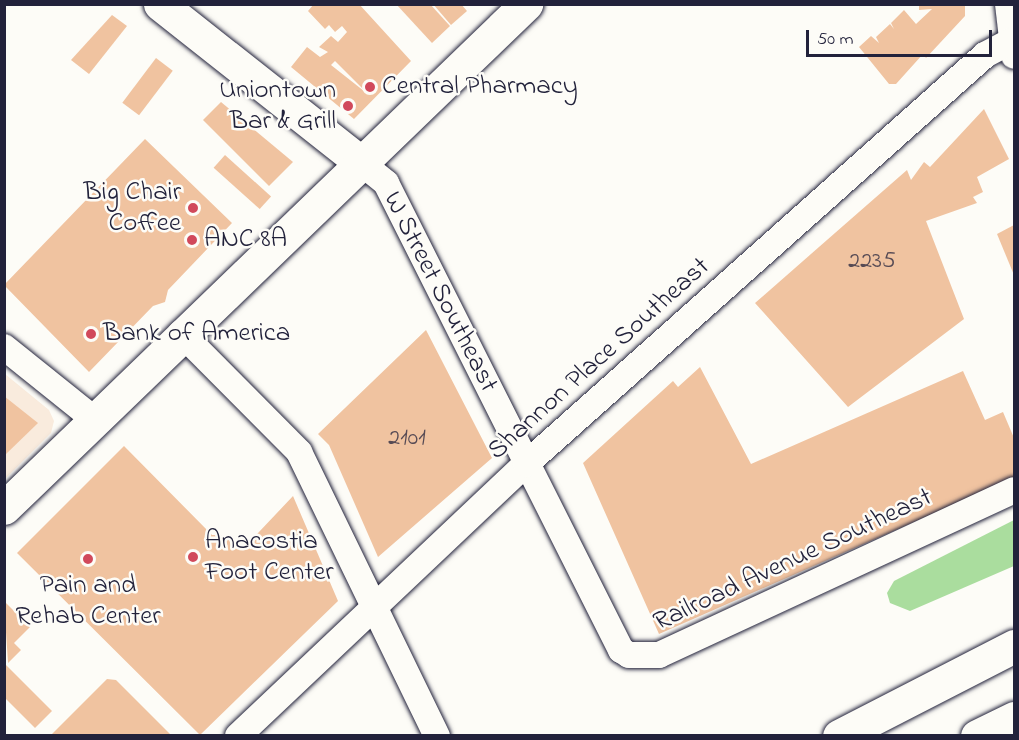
<!DOCTYPE html>
<html>
<head>
<meta charset="utf-8">
<style>
  body { margin:0 }
  #map { position:relative; width:1019px; height:740px; overflow:hidden; background:#fdfcf7; font-family:"Indie Flower",sans-serif }
  div>[style] { position:absolute }
  .built>* { inset:0; background:#f9ebdd }
  .green>* { inset:0; background:#aadd9e }
  .building>* { inset:0; background:#f0c3a0; transform-origin:0 0 }
  .roads { filter:drop-shadow(0 0 2px #22223b) drop-shadow(0 0 2px #22223b) }
  .minor>* { height:26px; margin:-13px; padding:0 13px; transform-origin:13px; border-radius:13px; background:#fdfcf7 }
  .secondary>* { height:33px; margin:-16.5px; padding:0 16.5px; transform-origin:16.5px; border-radius:16.5px; background:#fdfcf7 }
  .motorway>* { height:33px; margin:-16.5px; padding:0 16.5px; transform-origin:16.5px; border-radius:16.5px; background:#fdfcf7 }
  .dots>* { width:16px; height:16px; translate:-50% -50%; box-sizing:border-box; border:3px solid #fdfcf7; border-radius:50% }
  span { translate:-50% -50%; white-space:nowrap; text-align:center; line-height:1.15; -webkit-text-stroke:5px #fdfcf7; paint-order:stroke }
  .number-label { font-size:24px; color:#564a54 }
  .number-label span { -webkit-text-stroke-width:0 }
  .poi-label { font-size:27px; color:#22223b }
  .left { translate:0 -50%; text-align:left }
  .right { translate:-100% -50%; text-align:right }
  .street-label { font-size:27px; color:#22223b }
  .frame { position:absolute; inset:0; border:6px solid #22223b; pointer-events:none }
  .scale { position:absolute; left:806px; top:30px; width:186px; height:27px; box-sizing:border-box; border:3px solid #22223b; border-top:0; padding-left:8px; font-size:18px; line-height:21px; white-space:nowrap; color:#22223b; -webkit-text-stroke:4px #fdfcf7; paint-order:stroke }
</style>
</head>
<body>
<div id="map">
  <div class="built">
    <i style="clip-path:polygon(5px 374px,49px 410px,54px 421px,51px 433px,5px 479px)"></i>
  </div>
  <div class="green">
    <i style="clip-path:polygon(1014px 520px,1014px 566px,910px 611px,890px 603px,887px 593px,894px 581px)"></i>
  </div>
  <div class="building">
    <i style="clip-path:polygon(evenodd,314px 4px,359px 4px,411px 61px,354px 119px,291px 67px,307px 47px,320px 57px,328px 52px,319px 47px,331px 36px,338px 42px,347px 32px,342px 26px,335px 32px,329px 25px,325px 29px,308px 11px,314px 4px,335px 61px,369px 95px,331px 65px,335px 61px)"></i>
    <i style="clip-path:polygon(396px 4px,430px 4px,450px 26px,432px 43px)"></i>
    <i style="clip-path:polygon(433px 4px,461px 4px,467px 11px,451px 25px)"></i>
    <i style="clip-path:polygon(919px 4px,965px 4px,965px 16px,926px 58px,923px 54px,896px 84px,889px 84px,859px 47px,871px 36px,879px 43px,876px 37px,890px 24px,894px 29px,891px 23px,904px 10px,916px 24px,932px 9px,919px 10px)"></i>
    <i style="clip-path:polygon(112px 15px,127px 26px,89px 74px,71px 60px)"></i>
    <i style="left:156px;top:58px;width:21px;height:56px;rotate:37deg"></i>
    <i style="clip-path:polygon(221px 102px,293px 162px,269px 186px,203px 120px)"></i>
    <i style="clip-path:polygon(984px 109px,1009px 159px,977px 177px,983px 192px,973px 197px,977px 203px,926px 221px,964px 319px,848px 407px,755px 303px,907px 170px,911px 180px,924px 162px,930px 167px)"></i>
    <i style="clip-path:polygon(145px 139px,232px 223px,168px 290px,165px 302px,153px 306px,89px 372px,4px 285px)"></i>
    <i style="left:225px;top:155px;width:62px;height:17px;rotate:42deg"></i>
    <i style="clip-path:polygon(1014px 225px,1014px 275px,997px 234px)"></i>
    <i style="clip-path:polygon(426px 330px,492px 458px,378px 557px,329px 445px,318px 434px)"></i>
    <i style="clip-path:polygon(700px 367px,751px 464px,963px 371px,985px 420px,1003px 412px,1014px 438px,1014px 478px,659px 634px,583px 463px,673px 381px,678px 387px)"></i>
    <i style="clip-path:polygon(4px 396px,38px 423px,4px 456px)"></i>
    <i style="clip-path:polygon(124px 446px,212px 535px,230px 535px,243px 549px,293px 496px,338px 601px,200px 735px,17px 553px)"></i>
    <i style="clip-path:polygon(4px 601px,30px 627px,14px 643px,21px 650px,8px 663px)"></i>
    <i style="clip-path:polygon(4px 663px,52px 711px,35px 728px,4px 697px)"></i>
    <i style="clip-path:polygon(107px 679px,116px 680px,172px 736px,50px 736px)"></i>
  </div>
  <div class="roads">
    <div class="minor">
      <i style="left:1008px;top:4px;width:52px;rotate:83.4deg"></i>
      <i style="left:359px;top:161px;width:35px;rotate:39deg"></i>
      <i style="left:386px;top:183px;width:523px;rotate:63.29deg"></i>
      <i style="left:621px;top:650px;width:9px;rotate:32deg"></i>
      <i style="left:629px;top:655px;width:30px"></i>
      <i style="left:659px;top:655px;width:391px;rotate:-24.9deg"></i>
      <i style="left:181px;top:333px;width:168px;rotate:45.2deg"></i>
      <i style="left:299px;top:452px;width:316px;rotate:64.1deg"></i>
      <i style="left:4px;top:347px;width:115px;rotate:38.7deg"></i>
      <i style="left:238px;top:736px;width:396px;rotate:-43.4deg"></i>
      <i style="left:526px;top:464px;width:615px;rotate:-41.7deg"></i>
      <i style="left:985px;top:55px;width:30px;rotate:-28deg"></i>
    </div>
    <div class="secondary">
      <i style="left:160px;top:4px;width:253px;rotate:38.3deg"></i>
      <i style="left:4px;top:508px;width:726px;rotate:-43.99deg"></i>
    </div>
    <div class="motorway">
      <i style="left:839px;top:736px;width:197px;rotate:-27.2deg"></i>
      <i style="left:977px;top:736px;width:41px;rotate:-25.9deg"></i>
    </div>
  </div>
  <div class="dots">
    <i style="left:370px;top:87px;background:#d1495b"></i>
    <i style="left:348px;top:106px;background:#d1495b"></i>
    <i style="left:193px;top:208px;background:#d1495b"></i>
    <i style="left:192px;top:240px;background:#d1495b"></i>
    <i style="left:91px;top:334px;background:#d1495b"></i>
    <i style="left:193px;top:557px;background:#d1495b"></i>
    <i style="left:88px;top:559px;background:#d1495b"></i>
  </div>
  <div class="number-label">
    <span style="left:872px;top:262px">2235</span>
    <span style="left:407px;top:439px">2101</span>
  </div>
  <div class="poi-label">
    <span class="left" style="left:382px;top:87px">Central Pharmacy</span>
    <span class="right" style="left:336px;top:106px">Uniontown<br>Bar &amp; Grill</span>
    <span class="right" style="left:181px;top:208px">Big Chair<br>Coffee</span>
    <span class="left" style="left:204px;top:240px">ANC 8A</span>
    <span class="left" style="left:103px;top:334px">Bank of America</span>
    <span class="left" style="left:205px;top:557px">Anacostia<br>Foot Center</span>
    <span style="left:88px;top:601px">Pain and<br>Rehab Center</span>
  </div>
  <div class="street-label">
    <span style="left:440px;top:292px;rotate:63deg">W Street Southeast</span>
    <span style="left:599px;top:359px;rotate:-42deg">Shannon Place Southeast</span>
    <span style="left:793px;top:560px;rotate:-25deg">Railroad Avenue Southeast</span>
  </div>
  <div class="frame"></div>
  <div class="scale">50 m</div>
</div>
</body>
</html>
